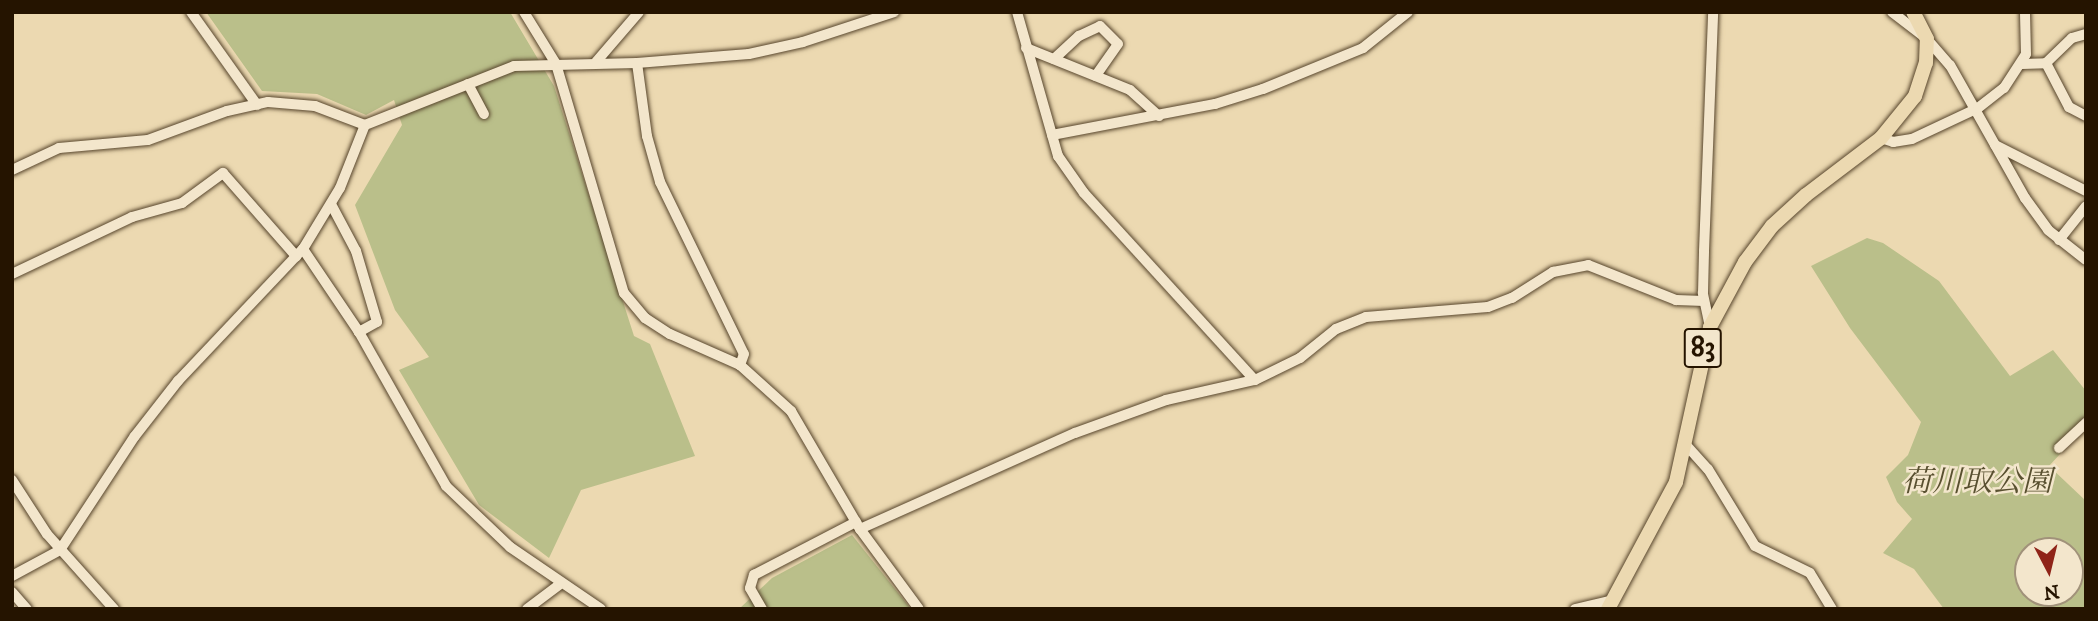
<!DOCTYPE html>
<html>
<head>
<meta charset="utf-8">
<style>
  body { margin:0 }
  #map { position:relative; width:2098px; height:621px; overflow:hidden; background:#ecd9b1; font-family:"IM FELL DW Pica","Noto Serif JP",serif }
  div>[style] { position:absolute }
  .green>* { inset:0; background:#babf8a }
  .roads { filter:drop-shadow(0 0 2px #57452c) drop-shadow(0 0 2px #57452c) }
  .minor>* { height:10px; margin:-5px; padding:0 5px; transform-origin:5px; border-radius:5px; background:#f3e6cc }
  .major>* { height:14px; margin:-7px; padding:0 7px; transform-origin:7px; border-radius:7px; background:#ecd9b1 }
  span { translate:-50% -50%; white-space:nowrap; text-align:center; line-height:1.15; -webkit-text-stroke:5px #f3e6cc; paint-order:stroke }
  .shield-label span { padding:2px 5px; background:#f3e6cc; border:2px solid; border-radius:5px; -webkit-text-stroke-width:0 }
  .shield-label { font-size:28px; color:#251400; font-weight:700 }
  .park-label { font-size:30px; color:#595030; font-style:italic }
  .frame { position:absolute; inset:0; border:14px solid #251400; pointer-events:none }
  .north { position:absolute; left:2014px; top:537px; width:70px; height:70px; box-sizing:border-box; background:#f3e6cc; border:2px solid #a1927a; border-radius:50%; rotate:173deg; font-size:19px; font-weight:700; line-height:28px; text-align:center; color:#251400 }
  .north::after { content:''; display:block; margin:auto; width:24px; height:32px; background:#8f2418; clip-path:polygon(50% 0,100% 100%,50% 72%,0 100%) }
</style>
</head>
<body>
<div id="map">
  <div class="green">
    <i style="clip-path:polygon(206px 12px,510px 12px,554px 86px,634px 336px,650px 344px,695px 456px,581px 490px,549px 558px,479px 505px,399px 370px,429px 357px,395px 310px,355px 205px,402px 125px,394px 100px,366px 115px,317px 94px,262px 91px)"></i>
    <i style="clip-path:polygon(evenodd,1867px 238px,1883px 243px,1939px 281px,2010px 376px,2053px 350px,2086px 391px,2086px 426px,2049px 466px,2086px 501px,2086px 609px,1944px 609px,1914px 569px,1883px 553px,1912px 519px,1897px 502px,1886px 477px,1908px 455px,1921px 422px,1850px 328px,1811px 266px,1867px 238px,2028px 551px,2070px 551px,2070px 593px,2028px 593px,2028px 551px)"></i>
    <i style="clip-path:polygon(852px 535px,911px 609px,739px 609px,772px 578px)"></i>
  </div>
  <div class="roads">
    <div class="minor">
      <i style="left:191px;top:12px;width:114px;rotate:54.6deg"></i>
      <i style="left:524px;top:12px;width:61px;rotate:58.4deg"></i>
      <i style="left:556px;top:64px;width:239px;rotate:73.5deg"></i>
      <i style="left:624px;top:293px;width:33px;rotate:50deg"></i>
      <i style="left:645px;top:318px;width:30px;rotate:33deg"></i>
      <i style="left:670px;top:334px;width:77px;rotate:23.9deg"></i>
      <i style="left:1017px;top:12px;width:150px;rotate:74.1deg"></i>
      <i style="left:1058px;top:156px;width:45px;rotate:54.9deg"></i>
      <i style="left:1084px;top:193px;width:253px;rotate:47.6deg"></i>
      <i style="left:1892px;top:12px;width:44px;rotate:37.6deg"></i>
      <i style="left:1927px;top:39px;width:35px;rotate:49deg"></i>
      <i style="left:1950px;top:65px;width:153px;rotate:60.6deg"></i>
      <i style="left:2025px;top:198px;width:39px;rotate:54deg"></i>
      <i style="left:2048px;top:230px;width:48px;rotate:38.3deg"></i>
      <i style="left:1026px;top:48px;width:112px;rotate:22deg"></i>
      <i style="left:1130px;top:90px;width:39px;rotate:42deg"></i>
      <i style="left:1054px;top:59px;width:34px;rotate:-43deg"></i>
      <i style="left:1079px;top:36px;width:23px;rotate:-25deg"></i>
      <i style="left:1100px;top:26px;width:25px;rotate:45deg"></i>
      <i style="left:1118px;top:44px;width:39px;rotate:125deg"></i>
      <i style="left:596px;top:62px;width:66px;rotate:-49.3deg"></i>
      <i style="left:637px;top:63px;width:74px;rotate:82.2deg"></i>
      <i style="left:647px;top:136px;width:48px;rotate:74.2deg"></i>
      <i style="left:660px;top:182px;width:191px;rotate:64deg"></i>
      <i style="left:744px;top:354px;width:12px;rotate:110deg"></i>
      <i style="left:740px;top:365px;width:69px;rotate:42deg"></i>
      <i style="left:791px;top:411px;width:137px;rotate:59.7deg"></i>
      <i style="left:860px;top:529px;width:99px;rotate:53.6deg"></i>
      <i style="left:2046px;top:63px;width:50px;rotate:62.4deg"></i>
      <i style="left:2069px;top:107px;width:19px;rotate:28deg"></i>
      <i style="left:2022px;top:64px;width:24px;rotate:-2deg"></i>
      <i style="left:2046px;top:63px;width:36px;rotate:-44deg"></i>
      <i style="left:2072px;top:38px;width:15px;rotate:-16deg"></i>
      <i style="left:468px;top:84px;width:34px;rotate:62deg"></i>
      <i style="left:1052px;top:135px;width:166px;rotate:-10.8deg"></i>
      <i style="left:1215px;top:104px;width:50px;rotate:-17.4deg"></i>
      <i style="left:1263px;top:89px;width:108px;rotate:-22.3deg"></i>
      <i style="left:1363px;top:48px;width:58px;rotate:-38.7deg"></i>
      <i style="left:1881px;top:138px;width:13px;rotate:18deg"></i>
      <i style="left:1893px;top:142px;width:19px;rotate:-9deg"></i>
      <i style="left:1912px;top:139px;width:73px;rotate:-25.2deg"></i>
      <i style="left:1978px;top:108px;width:33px;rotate:-38deg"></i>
      <i style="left:2004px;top:88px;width:40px;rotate:-57.1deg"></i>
      <i style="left:2026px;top:54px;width:42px;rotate:-91.4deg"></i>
      <i style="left:1995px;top:145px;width:102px;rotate:26.8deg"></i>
      <i style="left:12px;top:170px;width:52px;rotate:-25.1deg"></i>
      <i style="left:59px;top:148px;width:89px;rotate:-5.1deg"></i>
      <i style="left:148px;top:140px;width:84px;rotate:-20.2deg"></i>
      <i style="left:227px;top:111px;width:42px;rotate:-12.4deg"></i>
      <i style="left:268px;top:102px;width:47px;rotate:4.9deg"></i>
      <i style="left:315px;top:106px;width:53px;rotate:20.8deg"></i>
      <i style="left:365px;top:125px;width:160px;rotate:-21.6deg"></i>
      <i style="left:514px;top:66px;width:123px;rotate:-1.4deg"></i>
      <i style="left:637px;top:63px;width:112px;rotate:-4.6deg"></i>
      <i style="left:749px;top:54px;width:55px;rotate:-12.5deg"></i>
      <i style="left:803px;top:42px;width:96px;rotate:-18.2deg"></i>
      <i style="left:331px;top:204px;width:53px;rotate:62deg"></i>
      <i style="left:356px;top:251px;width:74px;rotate:73.5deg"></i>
      <i style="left:377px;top:322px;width:21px;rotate:151deg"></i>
      <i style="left:2059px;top:240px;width:43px;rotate:-51.5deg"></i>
      <i style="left:303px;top:249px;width:100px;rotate:56deg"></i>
      <i style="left:359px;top:332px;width:177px;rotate:60.5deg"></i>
      <i style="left:446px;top:486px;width:88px;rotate:43.6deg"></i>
      <i style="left:510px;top:547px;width:110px;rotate:34.3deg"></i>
      <i style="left:12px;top:274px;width:133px;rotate:-25.4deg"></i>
      <i style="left:132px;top:217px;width:52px;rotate:-15.6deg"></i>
      <i style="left:182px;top:203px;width:51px;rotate:-36.2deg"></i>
      <i style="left:223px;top:173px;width:111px;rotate:48.7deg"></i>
      <i style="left:1710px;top:327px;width:35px;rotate:-102deg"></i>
      <i style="left:1703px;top:293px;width:42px;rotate:-88.6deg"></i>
      <i style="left:1704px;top:251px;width:239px;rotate:-87.8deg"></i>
      <i style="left:1687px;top:446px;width:31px;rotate:48deg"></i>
      <i style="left:1708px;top:469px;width:90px;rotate:58.6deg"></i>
      <i style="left:1755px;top:546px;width:61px;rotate:26.1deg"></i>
      <i style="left:1810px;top:573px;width:42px;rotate:58.6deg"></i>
      <i style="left:2059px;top:448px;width:37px;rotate:-43deg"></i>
      <i style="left:12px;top:480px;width:64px;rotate:57.1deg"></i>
      <i style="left:47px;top:534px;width:101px;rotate:48.2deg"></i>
      <i style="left:860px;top:529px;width:235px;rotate:-24.1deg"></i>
      <i style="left:1075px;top:433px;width:97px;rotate:-19.9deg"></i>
      <i style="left:1166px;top:400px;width:91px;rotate:-12.7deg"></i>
      <i style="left:1255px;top:380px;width:50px;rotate:-26.1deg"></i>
      <i style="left:1300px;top:358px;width:46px;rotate:-38.9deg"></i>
      <i style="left:1336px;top:329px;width:32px;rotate:-22deg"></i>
      <i style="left:1366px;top:317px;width:122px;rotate:-4.7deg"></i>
      <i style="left:1488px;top:307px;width:26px;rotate:-21deg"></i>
      <i style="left:1512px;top:298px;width:49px;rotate:-32.4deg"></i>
      <i style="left:1553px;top:272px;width:36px;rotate:-11deg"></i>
      <i style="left:1588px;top:265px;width:95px;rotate:21.7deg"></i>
      <i style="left:1676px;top:300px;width:28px;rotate:2deg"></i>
      <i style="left:12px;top:576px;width:55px;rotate:-28.4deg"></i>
      <i style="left:60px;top:550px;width:136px;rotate:-56.7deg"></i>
      <i style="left:135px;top:436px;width:70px;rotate:-52deg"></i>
      <i style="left:178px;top:381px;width:182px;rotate:-46.6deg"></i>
      <i style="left:303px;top:249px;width:71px;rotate:-58.8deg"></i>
      <i style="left:340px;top:188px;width:68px;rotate:-68.4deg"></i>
      <i style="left:12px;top:592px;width:23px;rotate:49deg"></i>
      <i style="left:527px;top:609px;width:40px;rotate:-37deg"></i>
      <i style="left:762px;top:609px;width:24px;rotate:-120deg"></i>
      <i style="left:750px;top:588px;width:14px;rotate:-73deg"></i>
      <i style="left:754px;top:575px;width:115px;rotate:-27.5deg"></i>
      <i style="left:1575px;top:609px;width:37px;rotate:-13deg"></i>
    </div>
    <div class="major">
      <i style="left:1608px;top:609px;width:144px;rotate:-61.8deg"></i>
      <i style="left:1676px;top:482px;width:159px;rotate:-77.6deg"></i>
      <i style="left:1710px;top:327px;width:74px;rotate:-61.7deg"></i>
      <i style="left:1745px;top:262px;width:45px;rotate:-53.1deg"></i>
      <i style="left:1772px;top:226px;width:46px;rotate:-42.4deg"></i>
      <i style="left:1806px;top:195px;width:94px;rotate:-37.2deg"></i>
      <i style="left:1881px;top:138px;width:54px;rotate:-51deg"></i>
      <i style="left:1915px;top:96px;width:35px;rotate:-72deg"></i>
      <i style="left:1926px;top:63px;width:24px;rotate:-88deg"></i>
      <i style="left:1927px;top:39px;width:30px;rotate:-117deg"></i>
    </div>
  </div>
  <div class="shield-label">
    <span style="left:1703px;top:348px">83</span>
  </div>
  <div class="park-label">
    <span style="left:1977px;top:483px">荷川取公園</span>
  </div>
  <div class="frame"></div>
  <div class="north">N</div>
</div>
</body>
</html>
